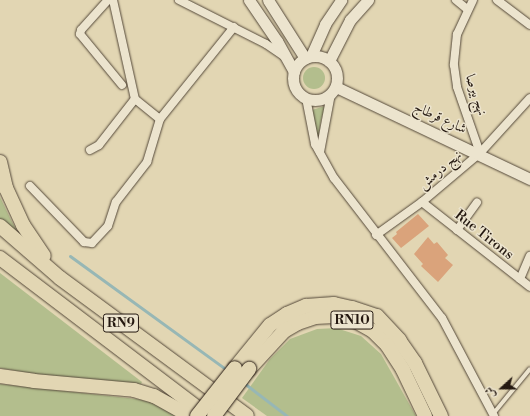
<!DOCTYPE html>
<html>
<head>
<meta charset="utf-8">
<style>
  body { margin:0 }
  #map { position:relative; width:530px; height:416px; overflow:hidden; background:#e2d6b3; font-family:"Libre Bodoni",Amiri,serif }
  div>[style] { position:absolute }
  .green>* { inset:0; background:#b3be8d }
  .round { border-radius:50% }
  .stream>* { height:3px; margin:-1.5px; padding:0 1.5px; transform-origin:1.5px; border-radius:1.5px; background:#97b7b5 }
  .building>* { inset:0; background:#daa37b }
  .roads { filter:drop-shadow(0 0 1px #544839) drop-shadow(0 0 1px #544839) }
  .service>* { height:4px; margin:-2px; padding:0 2px; transform-origin:2px; border-radius:2px; background:#ece4ce }
  .minor>* { height:8px; margin:-4px; padding:0 4px; transform-origin:4px; border-radius:4px; background:#ece4ce }
  .tertiary>* { height:11px; margin:-5.5px; padding:0 5.5px; transform-origin:5.5px; border-radius:5.5px; background:#ece4ce }
  .tertiary>.ring { margin:-5.5px; padding:0; box-sizing:content-box; background:none; border:11px solid #ece4ce; border-radius:50% }
  .trunk>* { height:14px; margin:-7px; padding:0 7px; transform-origin:7px; border-radius:7px; background:#e2d6b3 }
  .bridges { filter:drop-shadow(0 0 1px #241810) drop-shadow(0 0 1px #241810) }
  .trunk-bridge>* { height:14px; margin:-7px; padding:0 7px; transform-origin:7px; border-radius:7px; background:#e2d6b3 }
  span { translate:-50% -50%; white-space:nowrap; text-align:center; line-height:1.15; -webkit-text-stroke:3px #ece4ce; paint-order:stroke }
  .shield-label span { padding:1px 3px; background:#ece4ce; border:1px solid; border-radius:3px; -webkit-text-stroke-width:0 }
  .shield-label { font-size:13px; color:#241810; font-weight:700 }
  .street-label { font-size:14px; color:#241810 }
  .north { position:absolute; left:482px; top:368px; width:40px; height:40px; -webkit-text-stroke:3px #ece4ce; paint-order:stroke; rotate:249deg; font-size:11px; font-weight:700; line-height:16px; text-align:center; color:#241810 }
  .north::after { content:''; display:block; margin:auto; width:14px; height:18px; background:#241810; clip-path:polygon(50% 0,100% 100%,50% 72%,0 100%) }
</style>
</head>
<body>
<div id="map">
  <div class="green">
    <i class="round" style="left:303px;top:67px;width:22px;height:22px"></i>
    <i style="clip-path:polygon(325px 106px,321px 120px,318px 140px,312px 110px)"></i>
    <i style="clip-path:polygon(0 197px,10px 218px,17px 231px,0 220px)"></i>
    <i style="clip-path:polygon(0 273px,142px 382px,141px 384px,39px 375px,0 368px)"></i>
    <i style="clip-path:polygon(336px 328px,361px 336px,381px 354px,416px 416px,267px 416px,242px 398px,270px 359px,290px 339px,317px 329px)"></i>
    <i style="clip-path:polygon(0 384px,137px 399px,150px 402px,180px 416px,0 416px)"></i>
  </div>
  <div class="stream">
    <i style="left:70px;top:256px;width:195px;rotate:36deg"></i>
    <i style="left:244px;top:383px;width:54px;rotate:37.5deg"></i>
  </div>
  <div class="building">
    <i style="clip-path:polygon(418px 214px,429px 226px,401px 248px,392px 238px,397px 234px,396px 232px)"></i>
    <i style="clip-path:polygon(428px 237px,434px 244px,437px 242px,448px 255px,445px 258px,453px 265px,438px 282px,421px 266px,423px 264px,414px 254px)"></i>
  </div>
  <div class="roads">
    <div class="service">
      <i style="left:493px;top:414px;width:58px;rotate:-50.6deg"></i>
    </div>
    <div class="minor">
      <i style="left:108px;top:0;width:40px;rotate:132deg"></i>
      <i style="left:81px;top:30px;width:4px;rotate:104deg"></i>
      <i style="left:80px;top:34px;width:66px;rotate:50.5deg"></i>
      <i style="left:113px;top:0;width:101px;rotate:77.5deg"></i>
      <i style="left:135px;top:99px;width:32px;rotate:39deg"></i>
      <i style="left:179px;top:0;width:97px;rotate:26.8deg"></i>
      <i style="left:266px;top:44px;width:23px;rotate:34deg"></i>
      <i style="left:456px;top:0;width:14px;rotate:39deg"></i>
      <i style="left:473px;top:0;width:38px;rotate:115deg"></i>
      <i style="left:457px;top:34px;width:31px;rotate:96deg"></i>
      <i style="left:454px;top:65px;width:22px;rotate:82deg"></i>
      <i style="left:457px;top:87px;width:70px;rotate:70.8deg"></i>
      <i style="left:497px;top:0;width:41px;rotate:37.1deg"></i>
      <i style="left:306px;top:98px;width:47px;rotate:78.9deg"></i>
      <i style="left:315px;top:144px;width:39px;rotate:61deg"></i>
      <i style="left:334px;top:178px;width:177px;rotate:52.4deg"></i>
      <i style="left:442px;top:318px;width:111px;rotate:62deg"></i>
      <i style="left:90px;top:150px;width:10px;rotate:-29deg"></i>
      <i style="left:99px;top:145px;width:58px;rotate:-52deg"></i>
      <i style="left:320px;top:152px;width:59px;rotate:-79.3deg"></i>
      <i style="left:30px;top:186px;width:78px;rotate:46deg"></i>
      <i style="left:84px;top:242px;width:8px;rotate:7deg"></i>
      <i style="left:92px;top:243px;width:23px;rotate:-47deg"></i>
      <i style="left:108px;top:226px;width:25px;rotate:-72deg"></i>
      <i style="left:116px;top:202px;width:51px;rotate:-52.2deg"></i>
      <i style="left:147px;top:162px;width:45px;rotate:-73.2deg"></i>
      <i style="left:160px;top:119px;width:118px;rotate:-51.2deg"></i>
      <i style="left:422px;top:202px;width:137px;rotate:38.2deg"></i>
      <i style="left:457px;top:230px;width:34px;rotate:-54deg"></i>
      <i style="left:376px;top:235px;width:57px;rotate:-35.7deg"></i>
      <i style="left:422px;top:202px;width:76px;rotate:-40.2deg"></i>
      <i style="left:480px;top:153px;width:74px;rotate:-47.7deg"></i>
      <i style="left:520px;top:279px;width:25px;rotate:-67deg"></i>
    </div>
    <div class="tertiary">
      <i style="left:249px;top:0;width:50px;rotate:55.7deg"></i>
      <i style="left:277px;top:41px;width:35px;rotate:61deg"></i>
      <i style="left:268px;top:0;width:69px;rotate:57.5deg"></i>
      <i style="left:311px;top:56px;width:35px;rotate:-66deg"></i>
      <i style="left:325px;top:24px;width:29px;rotate:-56deg"></i>
      <i class="ring" style="left:293px;top:56px;width:33px;height:33px"></i>
      <i style="left:329px;top:61px;width:46px;rotate:-62.9deg"></i>
      <i style="left:350px;top:20px;width:27px;rotate:-48deg"></i>
      <i style="left:336px;top:87px;width:215px;rotate:25.4deg"></i>
    </div>
    <div class="trunk">
      <i style="left:0;top:162px;width:27px;rotate:77deg"></i>
      <i style="left:6px;top:188px;width:41px;rotate:65.3deg"></i>
      <i style="left:23px;top:225px;width:37px;rotate:56deg"></i>
      <i style="left:0;top:226px;width:79px;rotate:40.9deg"></i>
      <i style="left:60px;top:278px;width:232px;rotate:36.4deg"></i>
      <i style="left:0;top:258px;width:261px;rotate:37.2deg"></i>
      <i style="left:235px;top:368px;width:55px;rotate:-50.9deg"></i>
      <i style="left:270px;top:325px;width:20px;rotate:-33deg"></i>
      <i style="left:287px;top:314px;width:21px;rotate:-23deg"></i>
      <i style="left:306px;top:306px;width:28px;rotate:-4deg"></i>
      <i style="left:334px;top:304px;width:18px;rotate:13deg"></i>
      <i style="left:352px;top:308px;width:26px;rotate:18deg"></i>
      <i style="left:377px;top:316px;width:33px;rotate:47deg"></i>
      <i style="left:399px;top:340px;width:28px;rotate:55deg"></i>
      <i style="left:415px;top:363px;width:59px;rotate:63.9deg"></i>
      <i style="left:249px;top:369px;width:52px;rotate:-47.4deg"></i>
      <i style="left:284px;top:331px;width:16px;rotate:-30deg"></i>
      <i style="left:298px;top:323px;width:18px;rotate:-19deg"></i>
      <i style="left:315px;top:317px;width:20px;rotate:-3deg"></i>
      <i style="left:335px;top:316px;width:21px;rotate:14deg"></i>
      <i style="left:355px;top:321px;width:21px;rotate:29deg"></i>
      <i style="left:373px;top:331px;width:20px;rotate:45deg"></i>
      <i style="left:387px;top:345px;width:30px;rotate:57deg"></i>
      <i style="left:403px;top:370px;width:51px;rotate:64.4deg"></i>
      <i style="left:0;top:376px;width:34px;rotate:8deg"></i>
      <i style="left:34px;top:381px;width:100px;rotate:5.1deg"></i>
      <i style="left:134px;top:390px;width:21px;rotate:17deg"></i>
      <i style="left:154px;top:396px;width:41px;rotate:29.1deg"></i>
    </div>
  </div>
  <div class="bridges">
    <div class="trunk-bridge">
      <i style="left:197px;top:416px;width:61px;rotate:-51.6deg"></i>
      <i style="left:214px;top:416px;width:59px;rotate:-53.3deg"></i>
    </div>
  </div>
  <div class="shield-label">
    <span style="left:352px;top:320px">RN10</span>
    <span style="left:121px;top:323px">RN9</span>
  </div>
  <div class="street-label">
    <span style="left:476px;top:95px;rotate:72deg">نهج بيرصا</span>
    <span style="left:440px;top:118px;rotate:25deg">شارع قرطاج</span>
    <span style="left:440px;top:170px;rotate:-40deg">نهج درمش</span>
    <span style="left:484px;top:235px;rotate:38deg">Rue Tirons</span>
  </div>
  <div class="north">ش</div>
</div>
</body>
</html>
